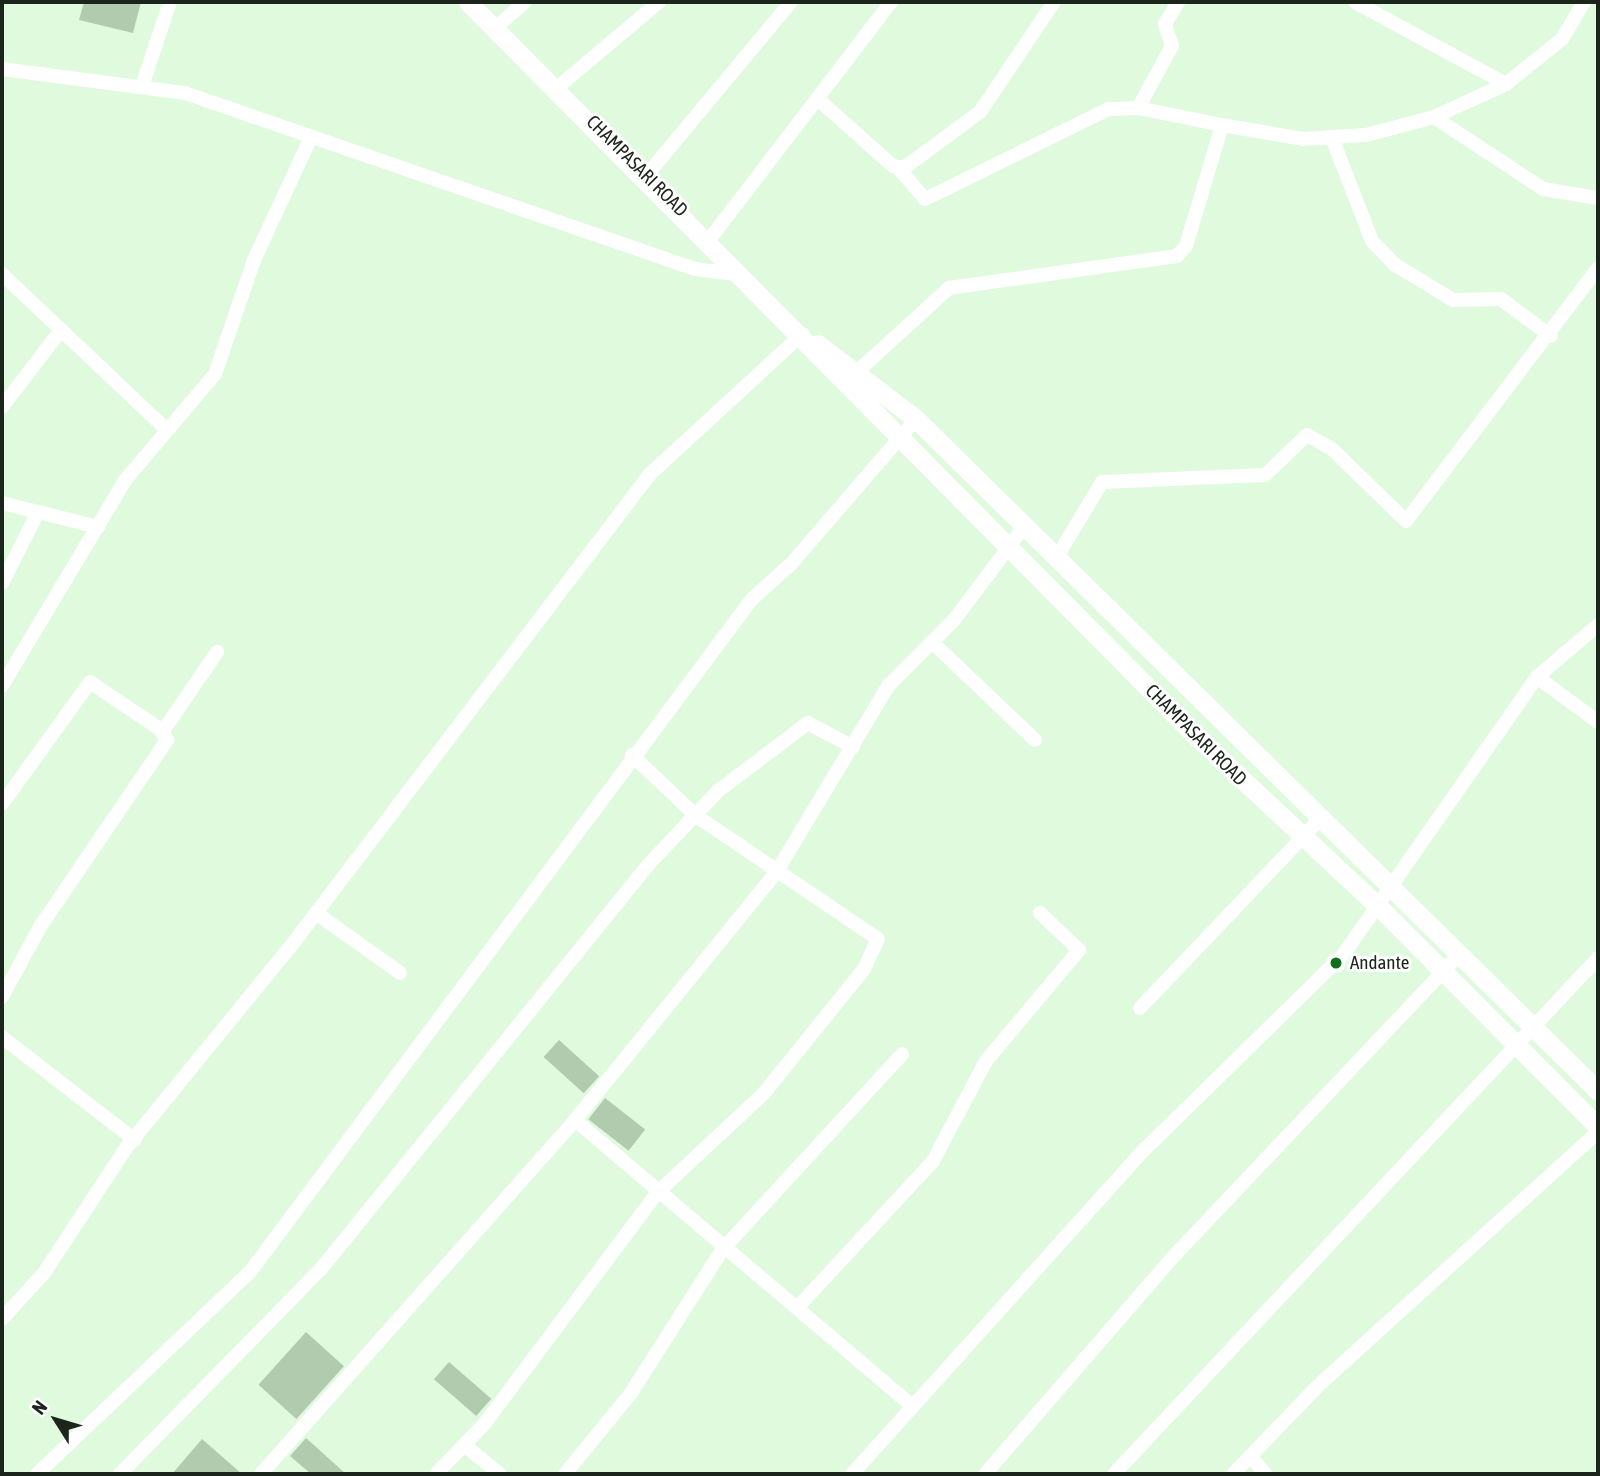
<!DOCTYPE html>
<html>
<head>
<meta charset="utf-8">
<style>
  body { margin:0 }
  #map { position:relative; width:1600px; height:1476px; overflow:hidden; background:#dffadd; font-family:"Asap Condensed",sans-serif }
  div>[style] { position:absolute }
  .building>* { inset:0; background:#b1cbaf; transform-origin:0 0 }
  .street>* { height:14px; margin:-7px; padding:0 7px; transform-origin:7px; border-radius:7px; background:#fff }
  .secondary>* { height:19px; margin:-9.5px; padding:0 9.5px; transform-origin:9.5px; border-radius:9.5px; background:#fff }
  .dots>* { width:19px; height:19px; translate:-50% -50%; box-sizing:border-box; border:4px solid #fff; border-radius:50% }
  span { translate:-50% -50%; white-space:nowrap; text-align:center; line-height:1.15; -webkit-text-stroke:6px #fff; paint-order:stroke }
  .street-label { font-size:19px; color:#1b251b }
  .poi-label { font-size:19px; color:#1b251b }
  .left { translate:0 -50%; text-align:left }
  .frame { position:absolute; inset:0; border:4px solid #1b251b; pointer-events:none }
  .north { position:absolute; left:21px; top:1385px; width:70px; height:70px; -webkit-text-stroke:5px #fff; paint-order:stroke; rotate:307deg; font-size:19px; font-weight:700; line-height:28px; text-align:center; color:#1b251b }
  .north::after { content:''; display:block; margin:auto; width:24px; height:32px; background:#1b251b; clip-path:polygon(50% 0,100% 100%,50% 72%,0 100%) }
</style>
</head>
<body>
<div id="map">
  <div class="building">
    <i style="clip-path:polygon(84px 2px,141px 2px,133px 33px,79px 20px)"></i>
    <i style="left:559px;top:1040px;width:54px;height:23px;rotate:42deg"></i>
    <i style="left:605px;top:1098px;width:51px;height:27px;rotate:38deg"></i>
    <i style="left:306px;top:1332px;width:51px;height:71px;rotate:42deg"></i>
    <i style="left:449px;top:1362px;width:56px;height:23px;rotate:41deg"></i>
    <i style="clip-path:polygon(306px 1438px,346px 1474px,311px 1474px,290px 1456px)"></i>
    <i style="clip-path:polygon(202px 1439px,242px 1474px,172px 1474px)"></i>
  </div>
  <div class="street">
    <i style="left:1355px;top:2px;width:172px;rotate:28.5deg"></i>
    <i style="left:495px;top:28px;width:40px;rotate:-41deg"></i>
    <i style="left:2px;top:69px;width:185px;rotate:7.5deg"></i>
    <i style="left:185px;top:93px;width:540px;rotate:19.04deg"></i>
    <i style="left:695px;top:269px;width:46px;rotate:7.4deg"></i>
    <i style="left:143px;top:83px;width:85px;rotate:-71.6deg"></i>
    <i style="left:558px;top:87px;width:132px;rotate:-40.1deg"></i>
    <i style="left:820px;top:101px;width:98px;rotate:41.7deg"></i>
    <i style="left:893px;top:166px;width:11px;rotate:10deg"></i>
    <i style="left:904px;top:168px;width:94px;rotate:-36.4deg"></i>
    <i style="left:980px;top:112px;width:133px;rotate:-56.1deg"></i>
    <i style="left:1138px;top:108px;width:71px;rotate:-61.3deg"></i>
    <i style="left:1172px;top:46px;width:23px;rotate:-108deg"></i>
    <i style="left:1165px;top:24px;width:26px;rotate:-59deg"></i>
    <i style="left:1434px;top:117px;width:131px;rotate:33.4deg"></i>
    <i style="left:1543px;top:189px;width:56px;rotate:9.3deg"></i>
    <i style="left:1332px;top:138px;width:110px;rotate:68.8deg"></i>
    <i style="left:1372px;top:241px;width:32px;rotate:46deg"></i>
    <i style="left:1394px;top:264px;width:69px;rotate:31.4deg"></i>
    <i style="left:1453px;top:300px;width:48px;rotate:-1.2deg"></i>
    <i style="left:1501px;top:299px;width:62px;rotate:36.5deg"></i>
    <i style="left:898px;top:168px;width:41px;rotate:48.9deg"></i>
    <i style="left:925px;top:199px;width:205px;rotate:-26.1deg"></i>
    <i style="left:1109px;top:109px;width:29px;rotate:-2deg"></i>
    <i style="left:1138px;top:108px;width:86px;rotate:11.4deg"></i>
    <i style="left:646px;top:176px;width:226px;rotate:-50.2deg"></i>
    <i style="left:709px;top:240px;width:300px;rotate:-52.6deg"></i>
    <i style="left:2px;top:274px;width:223px;rotate:43.4deg"></i>
    <i style="left:858px;top:371px;width:123px;rotate:-42.4deg"></i>
    <i style="left:949px;top:288px;width:230px;rotate:-8deg"></i>
    <i style="left:1177px;top:256px;width:13px;rotate:-48deg"></i>
    <i style="left:1186px;top:246px;width:126px;rotate:-73.4deg"></i>
    <i style="left:1222px;top:125px;width:82px;rotate:9.8deg"></i>
    <i style="left:1303px;top:139px;width:63px;rotate:-3.6deg"></i>
    <i style="left:1366px;top:135px;width:70px;rotate:-14.8deg"></i>
    <i style="left:1434px;top:117px;width:79px;rotate:-24.6deg"></i>
    <i style="left:1506px;top:84px;width:72px;rotate:-38.8deg"></i>
    <i style="left:1562px;top:39px;width:43px;rotate:-59.3deg"></i>
    <i style="left:2px;top:407px;width:97px;rotate:-52.5deg"></i>
    <i style="left:2px;top:503px;width:99px;rotate:14deg"></i>
    <i style="left:1055px;top:560px;width:91px;rotate:-58.9deg"></i>
    <i style="left:1102px;top:482px;width:163px;rotate:-2.5deg"></i>
    <i style="left:1265px;top:475px;width:58px;rotate:-43.6deg"></i>
    <i style="left:1307px;top:435px;width:29px;rotate:29deg"></i>
    <i style="left:1332px;top:449px;width:103px;rotate:44.2deg"></i>
    <i style="left:1406px;top:521px;width:318px;rotate:-52.8deg"></i>
    <i style="left:2px;top:583px;width:80px;rotate:-63.1deg"></i>
    <i style="left:932px;top:642px;width:142px;rotate:43.6deg"></i>
    <i style="left:1537px;top:677px;width:76px;rotate:36.4deg"></i>
    <i style="left:2px;top:686px;width:241px;rotate:-59.1deg"></i>
    <i style="left:126px;top:479px;width:138px;rotate:-49.7deg"></i>
    <i style="left:215px;top:374px;width:120px;rotate:-71.1deg"></i>
    <i style="left:254px;top:260px;width:136px;rotate:-65.1deg"></i>
    <i style="left:2px;top:804px;width:150px;rotate:-54.2deg"></i>
    <i style="left:90px;top:682px;width:88px;rotate:33.9deg"></i>
    <i style="left:163px;top:731px;width:96px;rotate:-55.6deg"></i>
    <i style="left:316px;top:913px;width:103px;rotate:35.5deg"></i>
    <i style="left:2px;top:997px;width:80px;rotate:-61.5deg"></i>
    <i style="left:40px;top:927px;width:226px;rotate:-55.8deg"></i>
    <i style="left:167px;top:740px;width:14px;rotate:-124deg"></i>
    <i style="left:1140px;top:1008px;width:260px;rotate:-46.4deg"></i>
    <i style="left:2px;top:1037px;width:168px;rotate:37.8deg"></i>
    <i style="left:575px;top:1120px;width:439px;rotate:40.3deg"></i>
    <i style="left:797px;top:1308px;width:200px;rotate:-47.2deg"></i>
    <i style="left:933px;top:1161px;width:113px;rotate:-62.1deg"></i>
    <i style="left:986px;top:1061px;width:145px;rotate:-50deg"></i>
    <i style="left:1079px;top:950px;width:54px;rotate:-136.5deg"></i>
    <i style="left:2px;top:1319px;width:62px;rotate:-47.6deg"></i>
    <i style="left:44px;top:1273px;width:149px;rotate:-56.7deg"></i>
    <i style="left:126px;top:1148px;width:266px;rotate:-50.8deg"></i>
    <i style="left:294px;top:942px;width:588px;rotate:-52.74deg"></i>
    <i style="left:650px;top:474px;width:207px;rotate:-42.6deg"></i>
    <i style="left:464px;top:1445px;width:46px;rotate:38.9deg"></i>
    <i style="left:1251px;top:1456px;width:23px;rotate:52deg"></i>
    <i style="left:37px;top:1474px;width:294px;rotate:-43.5deg"></i>
    <i style="left:250px;top:1272px;width:840px;rotate:-53.28deg"></i>
    <i style="left:752px;top:599px;width:52px;rotate:-41.9deg"></i>
    <i style="left:791px;top:564px;width:191px;rotate:-49.2deg"></i>
    <i style="left:120px;top:1474px;width:287px;rotate:-45.6deg"></i>
    <i style="left:321px;top:1269px;width:520px;rotate:-51.01deg"></i>
    <i style="left:648px;top:865px;width:102px;rotate:-46.6deg"></i>
    <i style="left:718px;top:791px;width:113px;rotate:-37.1deg"></i>
    <i style="left:808px;top:723px;width:51px;rotate:28.1deg"></i>
    <i style="left:261px;top:1474px;width:473px;rotate:-48.4deg"></i>
    <i style="left:575px;top:1120px;width:321px;rotate:-50.9deg"></i>
    <i style="left:777px;top:871px;width:216px;rotate:-59deg"></i>
    <i style="left:888px;top:686px;width:93px;rotate:-45deg"></i>
    <i style="left:954px;top:620px;width:115px;rotate:-53.1deg"></i>
    <i style="left:436px;top:1474px;width:71px;rotate:-46.1deg"></i>
    <i style="left:485px;top:1423px;width:289px;rotate:-53.2deg"></i>
    <i style="left:658px;top:1192px;width:145px;rotate:-43deg"></i>
    <i style="left:764px;top:1093px;width:159px;rotate:-51.1deg"></i>
    <i style="left:864px;top:969px;width:33px;rotate:-65deg"></i>
    <i style="left:878px;top:939px;width:221px;rotate:-145.9deg"></i>
    <i style="left:695px;top:815px;width:87px;rotate:-136.4deg"></i>
    <i style="left:565px;top:1474px;width:104px;rotate:-50.8deg"></i>
    <i style="left:631px;top:1393px;width:169px;rotate:-57.5deg"></i>
    <i style="left:722px;top:1250px;width:266px;rotate:-47.4deg"></i>
    <i style="left:852px;top:1474px;width:438px;rotate:-48deg"></i>
    <i style="left:1145px;top:1149px;width:277px;rotate:-44.4deg"></i>
    <i style="left:1343px;top:955px;width:339px;rotate:-55.1deg"></i>
    <i style="left:1537px;top:677px;width:80px;rotate:-40.4deg"></i>
    <i style="left:985px;top:1474px;width:289px;rotate:-49.1deg"></i>
    <i style="left:1174px;top:1256px;width:416px;rotate:-46.6deg"></i>
    <i style="left:1114px;top:1474px;width:707px;rotate:-46.83deg"></i>
    <i style="left:1233px;top:1474px;width:127px;rotate:-46deg"></i>
    <i style="left:1321px;top:1383px;width:374px;rotate:-42.2deg"></i>
  </div>
  <div class="secondary">
    <i style="left:468px;top:2px;width:1034px;rotate:45.24deg"></i>
    <i style="left:1196px;top:736px;width:252px;rotate:43.1deg"></i>
    <i style="left:1380px;top:908px;width:309px;rotate:45.1deg"></i>
    <i style="left:818px;top:344px;width:123px;rotate:37.4deg"></i>
    <i style="left:916px;top:419px;width:957px;rotate:44.58deg"></i>
  </div>
  <div class="dots">
    <i style="left:1336px;top:963px;background:#146f1b"></i>
  </div>
  <div class="street-label">
    <span style="left:637px;top:166px;rotate:45deg">CHAMPASARI ROAD</span>
    <span style="left:1196px;top:735px;rotate:45deg">CHAMPASARI ROAD</span>
  </div>
  <div class="poi-label">
    <span class="left" style="left:1350px;top:963px">Andante</span>
  </div>
  <div class="frame"></div>
  <div class="north">N</div>
</div>
</body>
</html>
